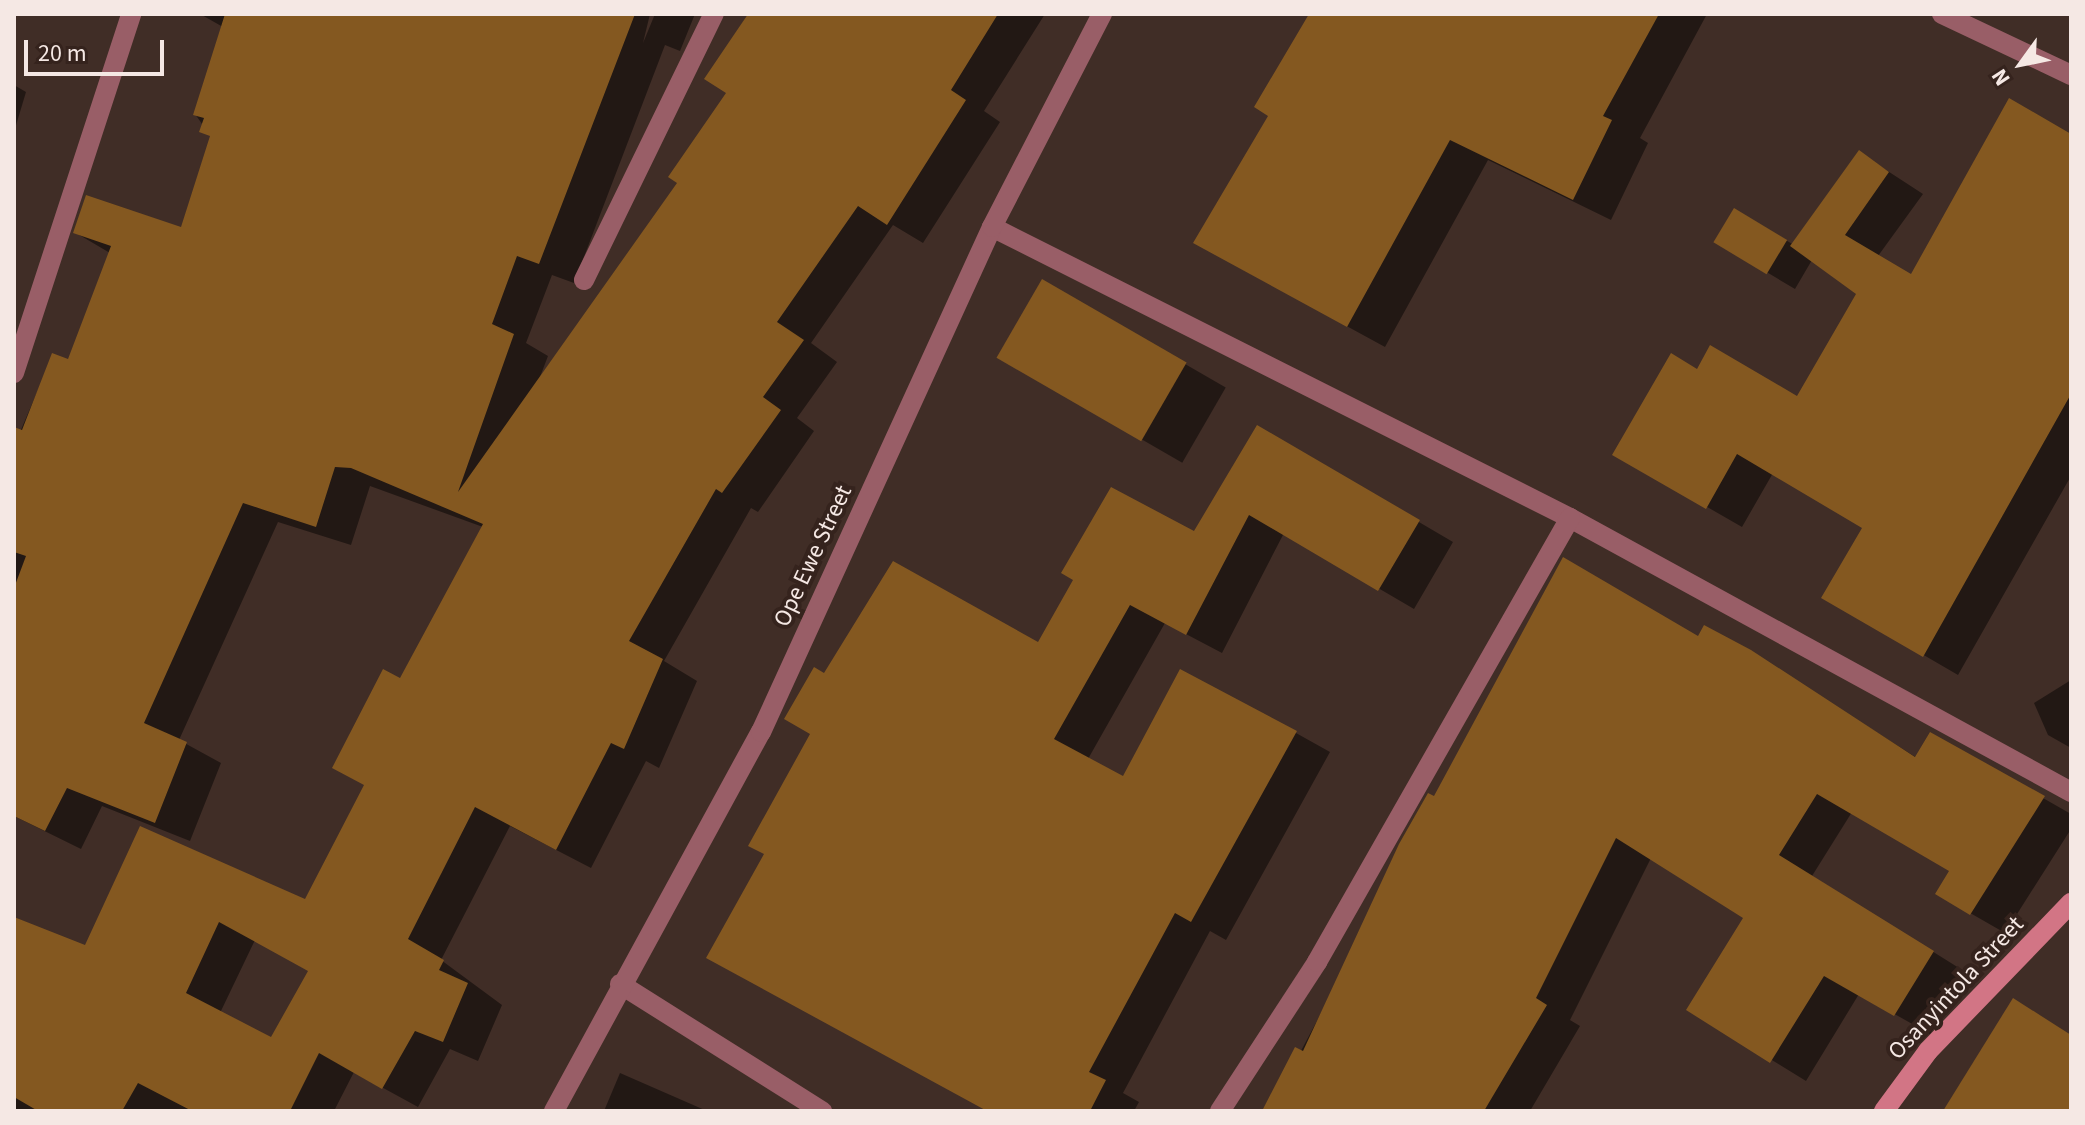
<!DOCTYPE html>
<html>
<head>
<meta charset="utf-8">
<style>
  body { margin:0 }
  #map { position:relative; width:2085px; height:1125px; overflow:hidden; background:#402d26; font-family:"Source Sans 3",sans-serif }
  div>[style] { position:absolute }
  .shadow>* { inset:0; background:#0007; transform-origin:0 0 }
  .building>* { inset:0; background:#845820; transform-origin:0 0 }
  .street>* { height:20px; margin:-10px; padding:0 10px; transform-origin:10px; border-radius:10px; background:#995e67 }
  .secondary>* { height:20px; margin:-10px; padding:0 10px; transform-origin:10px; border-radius:10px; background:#d27585 }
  span { translate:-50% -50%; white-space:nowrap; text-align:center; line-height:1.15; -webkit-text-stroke:8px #35231d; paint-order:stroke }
  .street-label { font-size:24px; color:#f5e8e4 }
  .frame { position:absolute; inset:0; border:16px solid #f5e8e4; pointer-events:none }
  .north { position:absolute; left:1981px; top:24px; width:80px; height:80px; -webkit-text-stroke:6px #35231d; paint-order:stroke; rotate:237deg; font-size:22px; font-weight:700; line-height:32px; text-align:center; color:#f5e8e4 }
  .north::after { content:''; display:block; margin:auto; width:28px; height:36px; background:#f5e8e4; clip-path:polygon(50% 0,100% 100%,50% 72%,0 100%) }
  .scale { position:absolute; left:24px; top:40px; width:140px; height:36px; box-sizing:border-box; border:4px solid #f5e8e4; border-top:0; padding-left:10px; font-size:24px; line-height:28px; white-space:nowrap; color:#f5e8e4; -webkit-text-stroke:6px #35231d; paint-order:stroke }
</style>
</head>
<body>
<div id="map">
  <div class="shadow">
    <i style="clip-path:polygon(evenodd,200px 14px,650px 14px,643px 43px,655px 14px,695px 14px,680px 51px,665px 45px,574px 283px,552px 275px,526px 343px,548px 356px,540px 377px,680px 183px,729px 92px,707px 78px,748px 14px,1045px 14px,984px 111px,1000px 122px,923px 243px,893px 225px,811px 343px,837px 362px,797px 418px,814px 431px,758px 512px,751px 508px,664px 661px,697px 681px,659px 768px,646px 761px,591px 868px,510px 826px,441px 960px,502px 1005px,478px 1061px,450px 1049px,418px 1107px,354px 1072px,334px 1111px,14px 1111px,14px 919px,86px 948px,306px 902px,366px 785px,401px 681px,483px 527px,370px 486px,351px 545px,278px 522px,179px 740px,221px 763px,190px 841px,102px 806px,81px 849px,14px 816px,14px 446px,53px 355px,69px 362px,110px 253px,76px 233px,182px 230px,212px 138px,195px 114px,223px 27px,200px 14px,255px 940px,310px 971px,272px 1040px,220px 1013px,255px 940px)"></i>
    <i style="clip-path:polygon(1311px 14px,1707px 14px,1640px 138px,1648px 143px,1611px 220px,1488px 160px,1385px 347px,1233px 264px,1271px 115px)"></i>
    <i style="clip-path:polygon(14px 85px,26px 92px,14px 132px)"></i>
    <i style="clip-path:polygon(2071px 136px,2071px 476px,1958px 675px,1824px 597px,1864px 528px,1773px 473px,1742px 527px,1615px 454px,1698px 371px,1797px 398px,1859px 294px,1812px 260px,1795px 289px,1716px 242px,1735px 210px,1794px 245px,1860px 153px,1923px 194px,1878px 256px,1912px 276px)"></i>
    <i style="left:1043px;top:282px;width:211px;height:87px;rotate:30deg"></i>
    <i style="clip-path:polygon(1257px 427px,1453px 542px,1414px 609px,1284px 533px,1222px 653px,1165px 623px,1088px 759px,1123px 779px,1296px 733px,1330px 752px,1226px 940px,1210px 931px,1123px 1093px,1139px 1102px,1134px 1111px,990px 1111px,767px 854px,812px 733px,825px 675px,1039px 645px,1195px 534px)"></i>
    <i style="clip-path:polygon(1699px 638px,1750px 652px,1917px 758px,1931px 734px,2071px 814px,2071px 829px,2005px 933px,1937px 894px,1952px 871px,1852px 812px,1812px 876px,1967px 973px,1930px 1034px,1859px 994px,1806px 1081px,1689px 1009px,1746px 918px,1651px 858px,1570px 1020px,1580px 1026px,1530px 1111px,1269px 1111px,1435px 799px)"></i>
    <i style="clip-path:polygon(2071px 680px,2071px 748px,2048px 735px,2034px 703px)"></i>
    <i style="clip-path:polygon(620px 1073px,707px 1111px,604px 1111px)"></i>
  </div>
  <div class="building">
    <i style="clip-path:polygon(evenodd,225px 14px,635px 14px,539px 264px,517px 256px,492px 324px,514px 334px,458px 492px,677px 183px,668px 177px,726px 93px,704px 79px,748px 14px,998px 14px,951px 90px,966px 100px,887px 225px,858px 206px,777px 322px,804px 340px,763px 397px,781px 410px,722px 493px,716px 489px,629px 641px,663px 659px,624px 749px,611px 743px,556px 850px,475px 807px,408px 939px,444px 960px,439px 970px,468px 983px,443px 1042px,415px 1031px,382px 1089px,319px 1053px,290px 1111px,192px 1111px,138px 1083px,122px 1111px,38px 1111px,14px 1097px,14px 917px,85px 945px,140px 826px,305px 899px,364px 785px,332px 768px,383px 669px,400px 678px,483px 524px,351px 468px,335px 467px,316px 527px,243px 503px,144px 723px,187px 742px,155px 823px,67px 788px,45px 831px,14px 816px,14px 588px,26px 556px,14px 552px,14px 427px,22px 430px,52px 353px,68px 359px,111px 246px,73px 233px,86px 195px,181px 227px,210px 136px,199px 132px,204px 118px,193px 115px,225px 14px,219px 922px,308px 971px,271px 1037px,186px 993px,219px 922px)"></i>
    <i style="clip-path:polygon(1309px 14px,1659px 14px,1603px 116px,1612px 120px,1573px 200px,1450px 140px,1347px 327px,1193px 243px,1268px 116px,1254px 107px)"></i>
    <i style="clip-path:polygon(2009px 98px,2071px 134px,2071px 394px,1923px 657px,1821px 598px,1862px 528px,1737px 454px,1706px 509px,1612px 455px,1671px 353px,1697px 369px,1710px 345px,1797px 396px,1856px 294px,1790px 246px,1859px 150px,1889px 172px,1845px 235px,1911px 274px)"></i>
    <i style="left:1734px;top:208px;width:62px;height:40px;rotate:31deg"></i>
    <i style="left:1042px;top:279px;width:167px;height:91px;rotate:30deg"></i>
    <i style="clip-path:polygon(1257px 425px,1420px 520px,1378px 591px,1249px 515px,1186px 635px,1130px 605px,1054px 739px,1123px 776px,1180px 669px,1297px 731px,1191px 922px,1175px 913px,1089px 1072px,1106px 1080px,1090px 1111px,987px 1111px,706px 958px,764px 854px,748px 846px,810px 734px,784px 719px,814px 667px,824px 673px,893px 561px,1038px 642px,1073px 580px,1061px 573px,1111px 487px,1194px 531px)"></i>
    <i style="clip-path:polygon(1563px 557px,1698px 636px,1704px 625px,1751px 650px,1915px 757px,1930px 732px,2045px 796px,1970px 915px,1935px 894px,1949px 871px,1817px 794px,1779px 855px,1934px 951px,1894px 1016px,1824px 976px,1770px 1063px,1686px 1010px,1743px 918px,1616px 838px,1536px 998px,1547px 1005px,1484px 1111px,1262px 1111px,1295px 1047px,1303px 1051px,1399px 844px,1428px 793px,1434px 796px)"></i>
    <i style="clip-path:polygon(2013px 998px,2071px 1035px,2071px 1111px,1943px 1111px)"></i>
  </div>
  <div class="street">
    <i style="left:1942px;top:14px;width:143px;rotate:25.3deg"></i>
    <i style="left:992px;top:227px;width:647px;rotate:26.72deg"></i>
    <i style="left:1570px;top:518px;width:571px;rotate:28.67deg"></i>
    <i style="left:584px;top:280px;width:296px;rotate:-64deg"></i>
    <i style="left:14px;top:373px;width:378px;rotate:-71.9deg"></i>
    <i style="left:620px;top:984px;width:239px;rotate:32.2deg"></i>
    <i style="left:554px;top:1111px;width:432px;rotate:-61.4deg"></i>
    <i style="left:761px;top:732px;width:555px;rotate:-65.42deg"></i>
    <i style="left:992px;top:227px;width:240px;rotate:-62.7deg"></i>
    <i style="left:1220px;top:1111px;width:178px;rotate:-56.9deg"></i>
    <i style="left:1317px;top:962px;width:511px;rotate:-60.32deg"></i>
  </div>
  <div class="secondary">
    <i style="left:1884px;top:1111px;width:74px;rotate:-53.7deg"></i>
    <i style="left:1928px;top:1051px;width:206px;rotate:-46deg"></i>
  </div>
  <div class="street-label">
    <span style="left:813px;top:556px;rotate:-65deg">Ope Ewe Street</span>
    <span style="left:1956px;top:988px;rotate:-47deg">Osanyintola Street</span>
  </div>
  <div class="frame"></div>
  <div class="north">N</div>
  <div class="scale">20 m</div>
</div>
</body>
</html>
